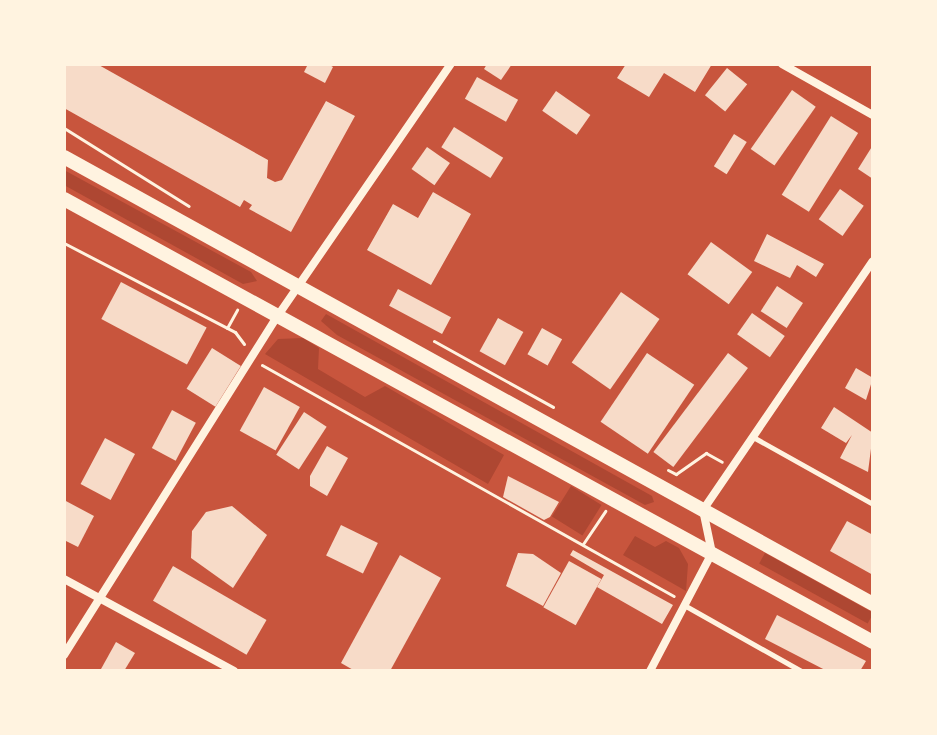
<!DOCTYPE html>
<html>
<head>
<meta charset="utf-8">
<style>
  body { margin:0 }
  #map { position:relative; width:937px; height:735px; overflow:hidden; background:#c8553d; font-family:"Exo 2",sans-serif }
  div>[style] { position:absolute }
  .green>* { inset:0; background:#ae4732; transform-origin:0 0 }
  .building>* { inset:0; background:#f7dbc8; transform-origin:0 0 }
  .path>* { height:3px; margin:-1.5px; padding:0 1.5px; transform-origin:1.5px; border-radius:1.5px; background:#fff3e0 }
  .service>* { height:5px; margin:-2.5px; padding:0 2.5px; transform-origin:2.5px; border-radius:2.5px; background:#fff3e0 }
  .minor>* { height:8px; margin:-4px; padding:0 4px; transform-origin:4px; border-radius:4px; background:#fff3e0 }
  .secondary>* { height:14px; margin:-7px; padding:0 7px; transform-origin:7px; border-radius:7px; background:#fff3e0 }
  span { translate:-50% -50%; white-space:nowrap; text-align:center; line-height:1.15; -webkit-text-stroke:6px #fff3e0; paint-order:stroke }
  .frame { position:absolute; inset:0; border:66px solid #fff3e0; pointer-events:none }
</style>
</head>
<body>
<div id="map">
  <div class="green">
    <i style="clip-path:polygon(64px 170px,251px 272px,257px 281px,243px 284px,64px 185px)"></i>
    <i style="clip-path:polygon(326px 314px,652px 496px,654px 502px,645px 505px,337px 335px,321px 321px)"></i>
    <i style="clip-path:polygon(303px 338px,319px 348px,318px 369px,365px 397px,385px 386px,504px 455px,488px 484px,265px 354px,278px 339px)"></i>
    <i style="left:571px;top:486px;width:36px;height:36px;rotate:32deg"></i>
    <i style="clip-path:polygon(635px 536px,655px 547px,666px 541px,679px 548px,688px 564px,686px 591px,623px 555px)"></i>
    <i style="left:765px;top:553px;width:124px;height:12px;rotate:29deg"></i>
  </div>
  <div class="building">
    <i style="clip-path:polygon(64px 64px,97px 64px,268px 160px,267px 178px,275px 182px,282px 180px,326px 101px,355px 116px,291px 232px,249px 209px,252px 205px,244px 200px,240px 207px,64px 108px)"></i>
    <i style="clip-path:polygon(308px 64px,328px 64px,333px 67px,325px 83px,304px 72px)"></i>
    <i style="clip-path:polygon(487px 64px,512px 64px,501px 80px,484px 69px)"></i>
    <i style="clip-path:polygon(626px 64px,712px 64px,695px 92px,664px 73px,649px 97px,617px 78px)"></i>
    <i style="left:727px;top:68px;width:26px;height:35px;rotate:39deg"></i>
    <i style="left:477px;top:77px;width:47px;height:25px;rotate:29deg"></i>
    <i style="left:792px;top:90px;width:29px;height:72px;rotate:35deg"></i>
    <i style="left:556px;top:91px;width:42px;height:24px;rotate:35deg"></i>
    <i style="left:831px;top:116px;width:32px;height:93px;rotate:32deg"></i>
    <i style="left:454px;top:127px;width:58px;height:24px;rotate:32deg"></i>
    <i style="left:734px;top:134px;width:15px;height:38px;rotate:32deg"></i>
    <i style="clip-path:polygon(873px 145px,873px 179px,858px 169px)"></i>
    <i style="left:427px;top:147px;width:28px;height:27px;rotate:35deg"></i>
    <i style="left:840px;top:189px;width:29px;height:37px;rotate:35deg"></i>
    <i style="clip-path:polygon(433px 192px,471px 214px,431px 285px,367px 250px,393px 204px,418px 218px)"></i>
    <i style="clip-path:polygon(767px 234px,824px 264px,816px 277px,797px 265px,790px 278px,754px 261px)"></i>
    <i style="left:711px;top:242px;width:51px;height:40px;rotate:36deg"></i>
    <i style="left:121px;top:282px;width:97px;height:42px;rotate:28deg"></i>
    <i style="left:777px;top:286px;width:31px;height:30px;rotate:33deg"></i>
    <i style="left:398px;top:289px;width:60px;height:19px;rotate:28deg"></i>
    <i style="left:621px;top:292px;width:47px;height:86px;rotate:35deg"></i>
    <i style="left:752px;top:313px;width:40px;height:26px;rotate:35deg"></i>
    <i style="left:498px;top:318px;width:29px;height:38px;rotate:29deg"></i>
    <i style="left:542px;top:328px;width:23px;height:30px;rotate:29deg"></i>
    <i style="left:212px;top:348px;width:34px;height:48px;rotate:32deg"></i>
    <i style="left:647px;top:353px;width:57px;height:83px;rotate:34deg"></i>
    <i style="left:728px;top:353px;width:25px;height:124px;rotate:37deg"></i>
    <i style="clip-path:polygon(856px 368px,873px 378px,866px 400px,845px 388px)"></i>
    <i style="left:264px;top:387px;width:41px;height:50px;rotate:29deg"></i>
    <i style="clip-path:polygon(834px 407px,873px 433px,868px 472px,840px 458px,852px 435px,846px 443px,821px 428px)"></i>
    <i style="left:172px;top:410px;width:27px;height:43px;rotate:28deg"></i>
    <i style="left:304px;top:412px;width:27px;height:51px;rotate:33deg"></i>
    <i style="left:105px;top:438px;width:34px;height:52px;rotate:28deg"></i>
    <i style="clip-path:polygon(327px 446px,348px 458px,327px 496px,310px 486px,310px 476px)"></i>
    <i style="clip-path:polygon(508px 476px,559px 502px,550px 517px,544px 520px,503px 497px)"></i>
    <i style="clip-path:polygon(64px 500px,94px 516px,78px 547px,64px 540px)"></i>
    <i style="clip-path:polygon(232px 506px,267px 535px,233px 588px,191px 558px,192px 531px,206px 512px)"></i>
    <i style="clip-path:polygon(847px 521px,873px 535px,873px 575px,830px 551px)"></i>
    <i style="left:341px;top:525px;width:41px;height:34px;rotate:26deg"></i>
    <i style="clip-path:polygon(573px 550px,673px 605px,662px 624px,597px 587px,604px 575px,570px 555px)"></i>
    <i style="clip-path:polygon(518px 553px,533px 554px,561px 573px,543px 606px,506px 586px)"></i>
    <i style="clip-path:polygon(400px 555px,441px 578px,390px 671px,355px 671px,341px 663px)"></i>
    <i style="left:569px;top:561px;width:37px;height:53px;rotate:29deg"></i>
    <i style="left:173px;top:566px;width:108px;height:40px;rotate:30deg"></i>
    <i style="clip-path:polygon(777px 615px,866px 661px,860px 671px,827px 671px,765px 639px)"></i>
    <i style="clip-path:polygon(116px 642px,135px 653px,124px 671px,105px 671px,101px 669px)"></i>
  </div>
  <div class="path">
    <i style="left:64px;top:128px;width:147px;rotate:32deg"></i>
    <i style="left:64px;top:243px;width:193px;rotate:27.5deg"></i>
    <i style="left:235px;top:332px;width:15px;rotate:53deg"></i>
    <i style="left:227px;top:328px;width:21px;rotate:-61deg"></i>
    <i style="left:434px;top:341px;width:136px;rotate:29deg"></i>
    <i style="left:262px;top:365px;width:472px;rotate:29.3deg"></i>
    <i style="left:668px;top:470px;width:9px;rotate:27deg"></i>
    <i style="left:676px;top:474px;width:37px;rotate:-35deg"></i>
    <i style="left:706px;top:453px;width:18px;rotate:29deg"></i>
    <i style="left:583px;top:544px;width:40px;rotate:-56deg"></i>
  </div>
  <div class="service">
    <i style="left:753px;top:437px;width:137px;rotate:29.2deg"></i>
    <i style="left:684px;top:605px;width:134px;rotate:29.4deg"></i>
  </div>
  <div class="minor">
    <i style="left:782px;top:64px;width:104px;rotate:29.3deg"></i>
    <i style="left:64px;top:579px;width:193px;rotate:28.4deg"></i>
    <i style="left:64px;top:655px;width:403px;rotate:-57.8deg"></i>
    <i style="left:279px;top:314px;width:303px;rotate:-55.5deg"></i>
    <i style="left:650px;top:671px;width:133px;rotate:-62.3deg"></i>
    <i style="left:712px;top:553px;width:44px;rotate:-101.8deg"></i>
    <i style="left:703px;top:510px;width:301px;rotate:-55.7deg"></i>
  </div>
  <div class="secondary">
    <i style="left:64px;top:157px;width:924px;rotate:28.92deg"></i>
    <i style="left:64px;top:199px;width:922px;rotate:28.7deg"></i>
  </div>
  <div class="frame"></div>
</div>
</body>
</html>
